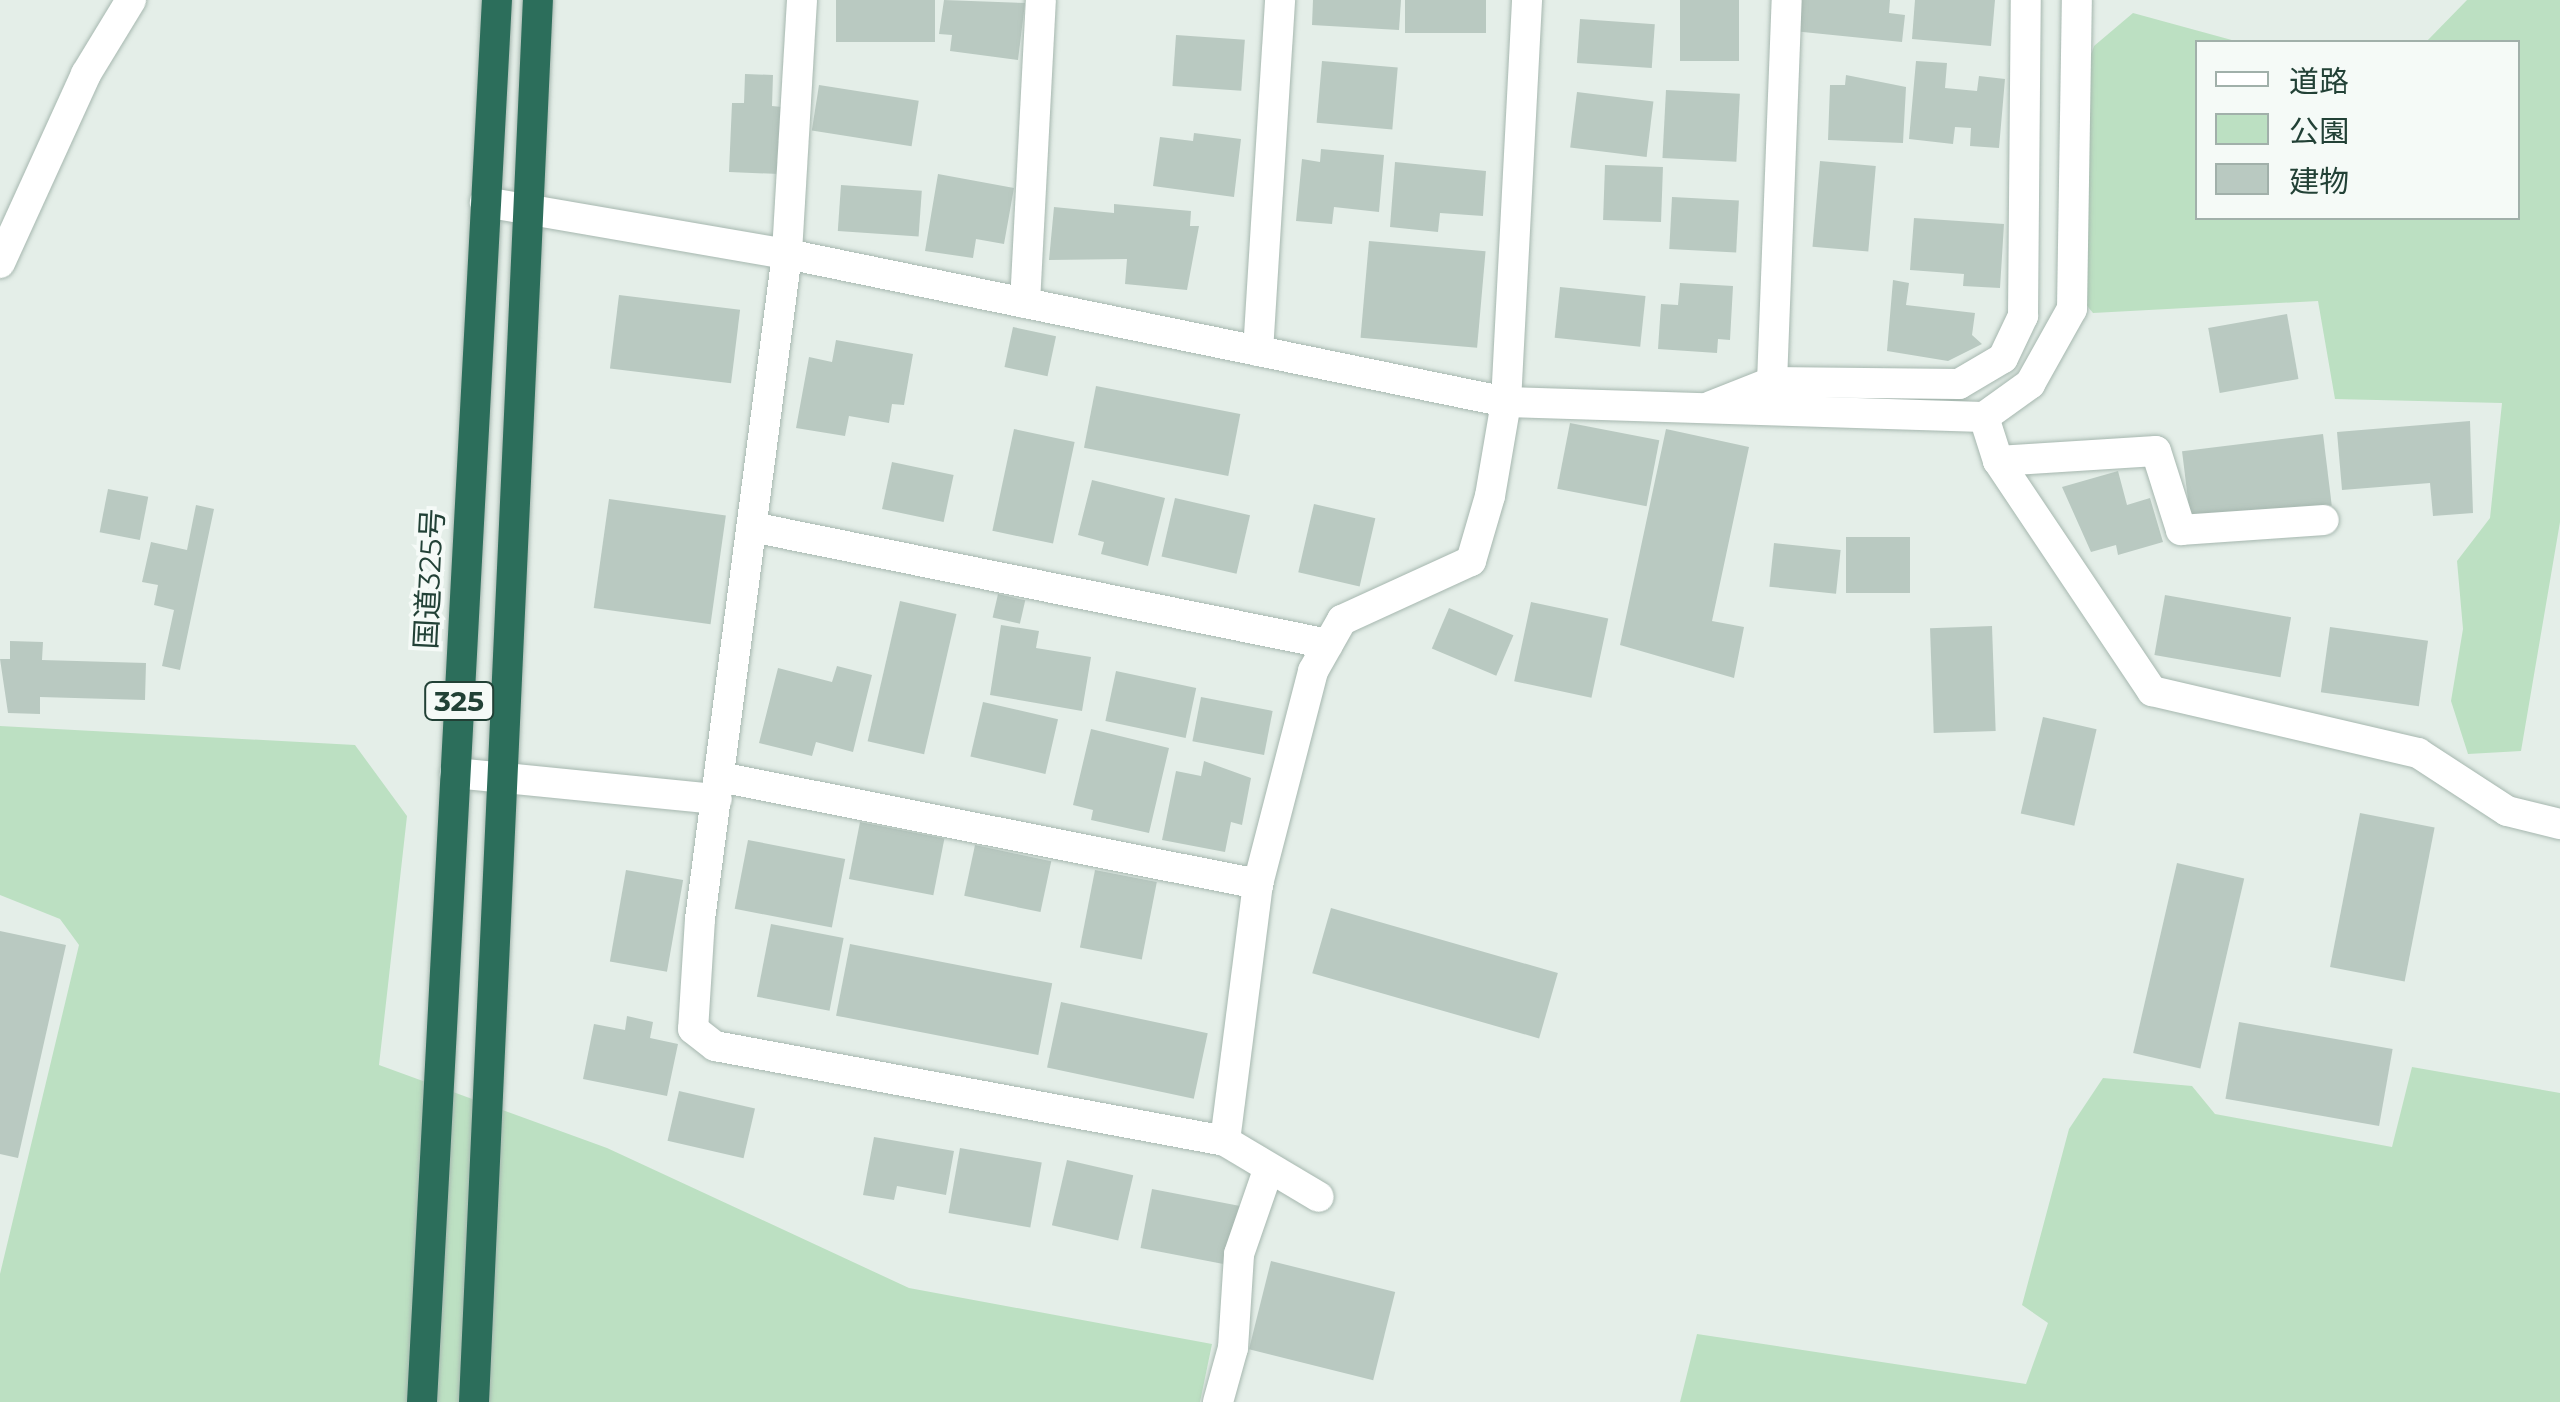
<!DOCTYPE html>
<html>
<head>
<meta charset="utf-8">
<style>
  body { margin:0 }
  #map { position:relative; width:2560px; height:1402px; overflow:hidden; background:#e4eee8; font-family:Montserrat,"Noto Sans JP",sans-serif }
  div>[style] { position:absolute }
  .green>* { inset:0; background:#bce0c2 }
  .building>* { inset:0; background:#b9c9c1; transform-origin:0 0 }
  .roads { filter:drop-shadow(0 0 2px #a6b7af) drop-shadow(0 0 2px #a6b7af) }
  .minor>* { height:30px; margin:-15px; padding:0 15px; transform-origin:15px; border-radius:15px; background:#fff }
  .highway>* { height:30px; margin:-15px; padding:0 15px; transform-origin:15px; border-radius:15px; background:#2c6e5b }
  span { translate:-50% -50%; white-space:nowrap; text-align:center; line-height:1.15; -webkit-text-stroke:8px #f5faf7; paint-order:stroke }
  .shield-label span { padding:2px 8px; background:#f5faf7; border:2px solid; border-radius:8px; -webkit-text-stroke-width:0 }
  .shield-label { font-size:28px; color:#224136; font-weight:700 }
  .street-label { font-size:30px; color:#224136 }
  .legend { position:absolute; left:2195px; top:40px; width:325px; height:180px; box-sizing:border-box; background:#f5faf7; border:2px solid #a1b0aa; margin:0; padding:12px 18px; list-style:none; font-size:30px; color:#224136 }
  .legend li { display:flex; align-items:center; gap:20px; height:50px }
  .legend b { width:50px; border:2px solid #a1b0aa }
</style>
</head>
<body>
<div id="map">
  <div class="green">
    <i style="clip-path:polygon(2467px 0,2560px 0,2560px 522px,2521px 751px,2468px 754px,2451px 701px,2463px 629px,2457px 561px,2490px 518px,2502px 403px,2335px 399px,2318px 301px,2093px 313px,2065px 279px,2073px 107px,2094px 46px,2133px 13px,2239px 42px,2198px 42px,2198px 218px,2518px 218px,2518px 42px,2426px 42px)"></i>
    <i style="clip-path:polygon(0 726px,355px 745px,407px 816px,379px 1065px,607px 1148px,909px 1288px,1212px 1344px,1200px 1402px,0 1402px,0 1274px,79px 945px,60px 919px,0 895px)"></i>
    <i style="clip-path:polygon(2412px 1067px,2560px 1093px,2560px 1402px,1680px 1402px,1697px 1334px,2026px 1384px,2048px 1323px,2022px 1305px,2069px 1129px,2103px 1078px,2192px 1086px,2215px 1114px,2392px 1147px)"></i>
  </div>
  <div class="building">
    <i style="left:836px;top:0;width:99px;height:42px"></i>
    <i style="clip-path:polygon(944px 0,1025px 3px,1018px 60px,950px 51px,952px 35px,939px 34px)"></i>
    <i style="clip-path:polygon(1313px 0,1401px 0,1399px 30px,1312px 25px)"></i>
    <i style="left:1405px;top:0;width:81px;height:33px"></i>
    <i style="left:1680px;top:0;width:59px;height:61px"></i>
    <i style="clip-path:polygon(1796px 0,1890px 0,1889px 13px,1905px 15px,1902px 42px,1793px 31px)"></i>
    <i style="clip-path:polygon(1915px 0,1995px 0,1991px 46px,1912px 39px)"></i>
    <i style="left:1580px;top:19px;width:75px;height:44px;rotate:4deg"></i>
    <i style="left:1176px;top:35px;width:69px;height:51px;rotate:4deg"></i>
    <i style="left:1322px;top:61px;width:76px;height:62px;rotate:5deg"></i>
    <i style="clip-path:polygon(1916px 61px,1947px 63px,1945px 88px,1977px 91px,1979px 76px,2005px 79px,1999px 148px,1970px 146px,1971px 128px,1955px 127px,1953px 144px,1909px 139px)"></i>
    <i style="clip-path:polygon(745px 74px,773px 75px,772px 106px,782px 107px,779px 174px,729px 172px,732px 103px,744px 103px)"></i>
    <i style="clip-path:polygon(1846px 75px,1906px 87px,1903px 143px,1828px 140px,1830px 85px,1845px 85px)"></i>
    <i style="left:819px;top:85px;width:101px;height:46px;rotate:9deg"></i>
    <i style="left:1666px;top:90px;width:74px;height:68px;rotate:3deg"></i>
    <i style="left:1577px;top:92px;width:77px;height:56px;rotate:7deg"></i>
    <i style="clip-path:polygon(1194px 133px,1241px 139px,1234px 197px,1153px 186px,1160px 137px,1193px 141px)"></i>
    <i style="clip-path:polygon(1321px 149px,1384px 155px,1379px 212px,1334px 207px,1332px 224px,1296px 221px,1302px 159px,1320px 162px)"></i>
    <i style="left:1820px;top:161px;width:56px;height:86px;rotate:5deg"></i>
    <i style="clip-path:polygon(1395px 162px,1486px 171px,1483px 216px,1440px 213px,1438px 232px,1390px 227px)"></i>
    <i style="left:1605px;top:165px;width:58px;height:55px;rotate:2deg"></i>
    <i style="clip-path:polygon(938px 174px,1014px 188px,1004px 244px,976px 239px,973px 258px,925px 251px)"></i>
    <i style="left:841px;top:185px;width:81px;height:46px;rotate:4deg"></i>
    <i style="left:1672px;top:197px;width:67px;height:52px;rotate:3deg"></i>
    <i style="clip-path:polygon(1114px 204px,1191px 211px,1190px 226px,1199px 226px,1187px 290px,1125px 284px,1127px 259px,1049px 260px,1054px 207px,1114px 213px)"></i>
    <i style="clip-path:polygon(1914px 218px,2004px 224px,2000px 288px,1963px 286px,1964px 274px,1910px 270px)"></i>
    <i style="left:1369px;top:241px;width:117px;height:97px;rotate:5deg"></i>
    <i style="clip-path:polygon(1893px 280px,1909px 283px,1906px 305px,1975px 313px,1972px 335px,1982px 344px,1948px 361px,1887px 351px)"></i>
    <i style="clip-path:polygon(1680px 283px,1733px 286px,1730px 340px,1718px 339px,1717px 353px,1658px 349px,1661px 304px,1678px 305px)"></i>
    <i style="left:1560px;top:287px;width:86px;height:51px;rotate:6deg"></i>
    <i style="left:619px;top:295px;width:122px;height:74px;rotate:7deg"></i>
    <i style="left:2287px;top:314px;width:66px;height:80px;rotate:80deg"></i>
    <i style="left:1013px;top:327px;width:44px;height:41px;rotate:12deg"></i>
    <i style="clip-path:polygon(836px 340px,913px 354px,904px 405px,892px 404px,889px 423px,849px 416px,845px 436px,796px 428px,809px 357px,832px 362px)"></i>
    <i style="left:1096px;top:386px;width:147px;height:63px;rotate:11deg"></i>
    <i style="clip-path:polygon(2470px 421px,2473px 513px,2433px 516px,2430px 483px,2342px 490px,2337px 432px)"></i>
    <i style="left:1570px;top:423px;width:91px;height:67px;rotate:11deg"></i>
    <i style="left:1014px;top:429px;width:62px;height:104px;rotate:12deg"></i>
    <i style="clip-path:polygon(1666px 429px,1749px 447px,1712px 621px,1744px 627px,1734px 678px,1620px 645px)"></i>
    <i style="left:2323px;top:434px;width:72px;height:142px;rotate:83deg"></i>
    <i style="left:892px;top:462px;width:63px;height:48px;rotate:12deg"></i>
    <i style="clip-path:polygon(2118px 471px,2127px 505px,2150px 498px,2163px 542px,2118px 555px,2116px 545px,2091px 552px,2062px 487px)"></i>
    <i style="clip-path:polygon(1092px 480px,1165px 498px,1148px 566px,1101px 554px,1104px 542px,1078px 535px)"></i>
    <i style="left:108px;top:489px;width:41px;height:44px;rotate:11deg"></i>
    <i style="left:1175px;top:498px;width:77px;height:60px;rotate:13deg"></i>
    <i style="left:609px;top:499px;width:118px;height:110px;rotate:8deg"></i>
    <i style="left:1314px;top:504px;width:63px;height:70px;rotate:13deg"></i>
    <i style="clip-path:polygon(196px 505px,214px 509px,180px 670px,162px 666px,174px 610px,154px 605px,158px 585px,142px 582px,151px 542px,187px 550px)"></i>
    <i style="left:1846px;top:537px;width:64px;height:56px"></i>
    <i style="left:1774px;top:543px;width:67px;height:44px;rotate:6deg"></i>
    <i style="left:998px;top:594px;width:28px;height:24px;rotate:13deg"></i>
    <i style="left:2165px;top:595px;width:128px;height:61px;rotate:10deg"></i>
    <i style="left:900px;top:601px;width:58px;height:144px;rotate:13deg"></i>
    <i style="left:1531px;top:602px;width:79px;height:81px;rotate:12deg"></i>
    <i style="left:1449px;top:608px;width:70px;height:44px;rotate:23deg"></i>
    <i style="clip-path:polygon(1001px 625px,1039px 631px,1036px 648px,1091px 657px,1082px 711px,990px 695px)"></i>
    <i style="left:1992px;top:626px;width:105px;height:62px;rotate:88deg"></i>
    <i style="left:2330px;top:627px;width:99px;height:66px;rotate:8deg"></i>
    <i style="clip-path:polygon(10px 641px,43px 642px,42px 660px,146px 663px,145px 700px,40px 697px,40px 714px,8px 713px,0 659px,10px 659px)"></i>
    <i style="clip-path:polygon(837px 666px,872px 675px,853px 752px,816px 742px,812px 756px,759px 743px,778px 668px,832px 682px)"></i>
    <i style="left:1116px;top:671px;width:82px;height:51px;rotate:12deg"></i>
    <i style="left:1201px;top:697px;width:73px;height:45px;rotate:11deg"></i>
    <i style="left:983px;top:702px;width:77px;height:56px;rotate:13deg"></i>
    <i style="left:2043px;top:717px;width:55px;height:99px;rotate:13deg"></i>
    <i style="clip-path:polygon(1091px 729px,1169px 748px,1149px 833px,1091px 820px,1093px 810px,1073px 805px)"></i>
    <i style="clip-path:polygon(1204px 761px,1251px 778px,1242px 825px,1231px 822px,1225px 852px,1162px 840px,1176px 771px,1201px 776px)"></i>
    <i style="left:2360px;top:813px;width:76px;height:157px;rotate:11deg"></i>
    <i style="left:860px;top:822px;width:86px;height:58px;rotate:11deg"></i>
    <i style="left:748px;top:840px;width:99px;height:70px;rotate:11deg"></i>
    <i style="left:975px;top:845px;width:78px;height:52px;rotate:12deg"></i>
    <i style="left:2177px;top:863px;width:69px;height:195px;rotate:13deg"></i>
    <i style="left:626px;top:870px;width:58px;height:93px;rotate:10deg"></i>
    <i style="left:1095px;top:870px;width:63px;height:79px;rotate:11deg"></i>
    <i style="left:1331px;top:908px;width:236px;height:68px;rotate:16deg"></i>
    <i style="left:771px;top:924px;width:74px;height:74px;rotate:11deg"></i>
    <i style="clip-path:polygon(0 931px,66px 945px,18px 1158px,0 1154px)"></i>
    <i style="left:850px;top:944px;width:206px;height:73px;rotate:11deg"></i>
    <i style="left:1061px;top:1002px;width:150px;height:67px;rotate:12deg"></i>
    <i style="clip-path:polygon(627px 1016px,653px 1022px,650px 1038px,678px 1044px,667px 1096px,583px 1079px,594px 1024px,625px 1030px)"></i>
    <i style="left:2239px;top:1022px;width:156px;height:78px;rotate:10deg"></i>
    <i style="left:679px;top:1091px;width:78px;height:51px;rotate:13deg"></i>
    <i style="clip-path:polygon(874px 1137px,954px 1151px,946px 1195px,897px 1186px,894px 1200px,863px 1195px)"></i>
    <i style="left:960px;top:1148px;width:83px;height:66px;rotate:10deg"></i>
    <i style="left:1067px;top:1160px;width:68px;height:67px;rotate:13deg"></i>
    <i style="left:1152px;top:1189px;width:91px;height:60px;rotate:11deg"></i>
    <i style="left:1271px;top:1261px;width:128px;height:91px;rotate:14deg"></i>
  </div>
  <div class="roads">
    <div class="minor">
      <i style="left:802px;top:0;width:254px;rotate:93.4deg"></i>
      <i style="left:787px;top:254px;width:671px;rotate:97.45deg"></i>
      <i style="left:700px;top:919px;width:110px;rotate:93.6deg"></i>
      <i style="left:693px;top:1029px;width:28px;rotate:38deg"></i>
      <i style="left:715px;top:1046px;width:519px;rotate:10.55deg"></i>
      <i style="left:1225px;top:1141px;width:259px;rotate:-82.7deg"></i>
      <i style="left:1258px;top:884px;width:220px;rotate:-75.5deg"></i>
      <i style="left:1313px;top:671px;width:59px;rotate:-60.4deg"></i>
      <i style="left:1342px;top:620px;width:142px;rotate:-24.6deg"></i>
      <i style="left:1471px;top:561px;width:68px;rotate:-73.7deg"></i>
      <i style="left:1490px;top:496px;width:95px;rotate:-80.3deg"></i>
      <i style="left:1506px;top:402px;width:403px;rotate:-87deg"></i>
      <i style="left:485px;top:202px;width:306px;rotate:9.8deg"></i>
      <i style="left:787px;top:254px;width:734px;rotate:11.63deg"></i>
      <i style="left:1506px;top:402px;width:478px;rotate:1.8deg"></i>
      <i style="left:1984px;top:417px;width:57px;rotate:-35.7deg"></i>
      <i style="left:2030px;top:384px;width:86px;rotate:-60.8deg"></i>
      <i style="left:2072px;top:309px;width:309px;rotate:-89.1deg"></i>
      <i style="left:0;top:263px;width:208px;rotate:-65.5deg"></i>
      <i style="left:86px;top:74px;width:87px;rotate:-58.7deg"></i>
      <i style="left:1025px;top:303px;width:303px;rotate:-87deg"></i>
      <i style="left:1258px;top:351px;width:352px;rotate:-86.4deg"></i>
      <i style="left:1772px;top:382px;width:382px;rotate:-87.8deg"></i>
      <i style="left:1711px;top:406px;width:66px;rotate:-21.5deg"></i>
      <i style="left:1772px;top:382px;width:187px;rotate:0.6deg"></i>
      <i style="left:1959px;top:384px;width:51px;rotate:-30.6deg"></i>
      <i style="left:2003px;top:358px;width:47px;rotate:-64.5deg"></i>
      <i style="left:2023px;top:316px;width:316px;rotate:-89.5deg"></i>
      <i style="left:1984px;top:417px;width:46px;rotate:72.3deg"></i>
      <i style="left:1998px;top:461px;width:277px;rotate:56.2deg"></i>
      <i style="left:2152px;top:691px;width:273px;rotate:13.1deg"></i>
      <i style="left:2418px;top:753px;width:106px;rotate:33.1deg"></i>
      <i style="left:2507px;top:811px;width:55px;rotate:13.8deg"></i>
      <i style="left:1998px;top:461px;width:158px;rotate:-3.6deg"></i>
      <i style="left:2156px;top:451px;width:83px;rotate:72.4deg"></i>
      <i style="left:2181px;top:530px;width:143px;rotate:-4deg"></i>
      <i style="left:752px;top:527px;width:588px;rotate:11.48deg"></i>
      <i style="left:455px;top:773px;width:263px;rotate:5.7deg"></i>
      <i style="left:720px;top:777px;width:549px;rotate:11.25deg"></i>
      <i style="left:1225px;top:1141px;width:109px;rotate:30.8deg"></i>
      <i style="left:1218px;top:1402px;width:56px;rotate:-74.5deg"></i>
      <i style="left:1233px;top:1348px;width:94px;rotate:-86.3deg"></i>
      <i style="left:1239px;top:1254px;width:86px;rotate:-70.9deg"></i>
    </div>
    <div class="highway">
      <i style="left:422px;top:1402px;width:1404px;rotate:-86.94deg"></i>
      <i style="left:474px;top:1402px;width:1403px;rotate:-87.39deg"></i>
    </div>
  </div>
  <div class="shield-label">
    <span style="left:459px;top:701px">325</span>
  </div>
  <div class="street-label">
    <span style="left:430px;top:579px;rotate:-87deg">国道325号</span>
  </div>
  <ul class="legend">
  <li><b style="height:12px;background:#fff"></b>道路</li>
  <li><b style="height:28px;background:#bce0c2"></b>公園</li>
  <li><b style="height:28px;background:#b9c9c1"></b>建物</li>
  </ul>
</div>
</body>
</html>
